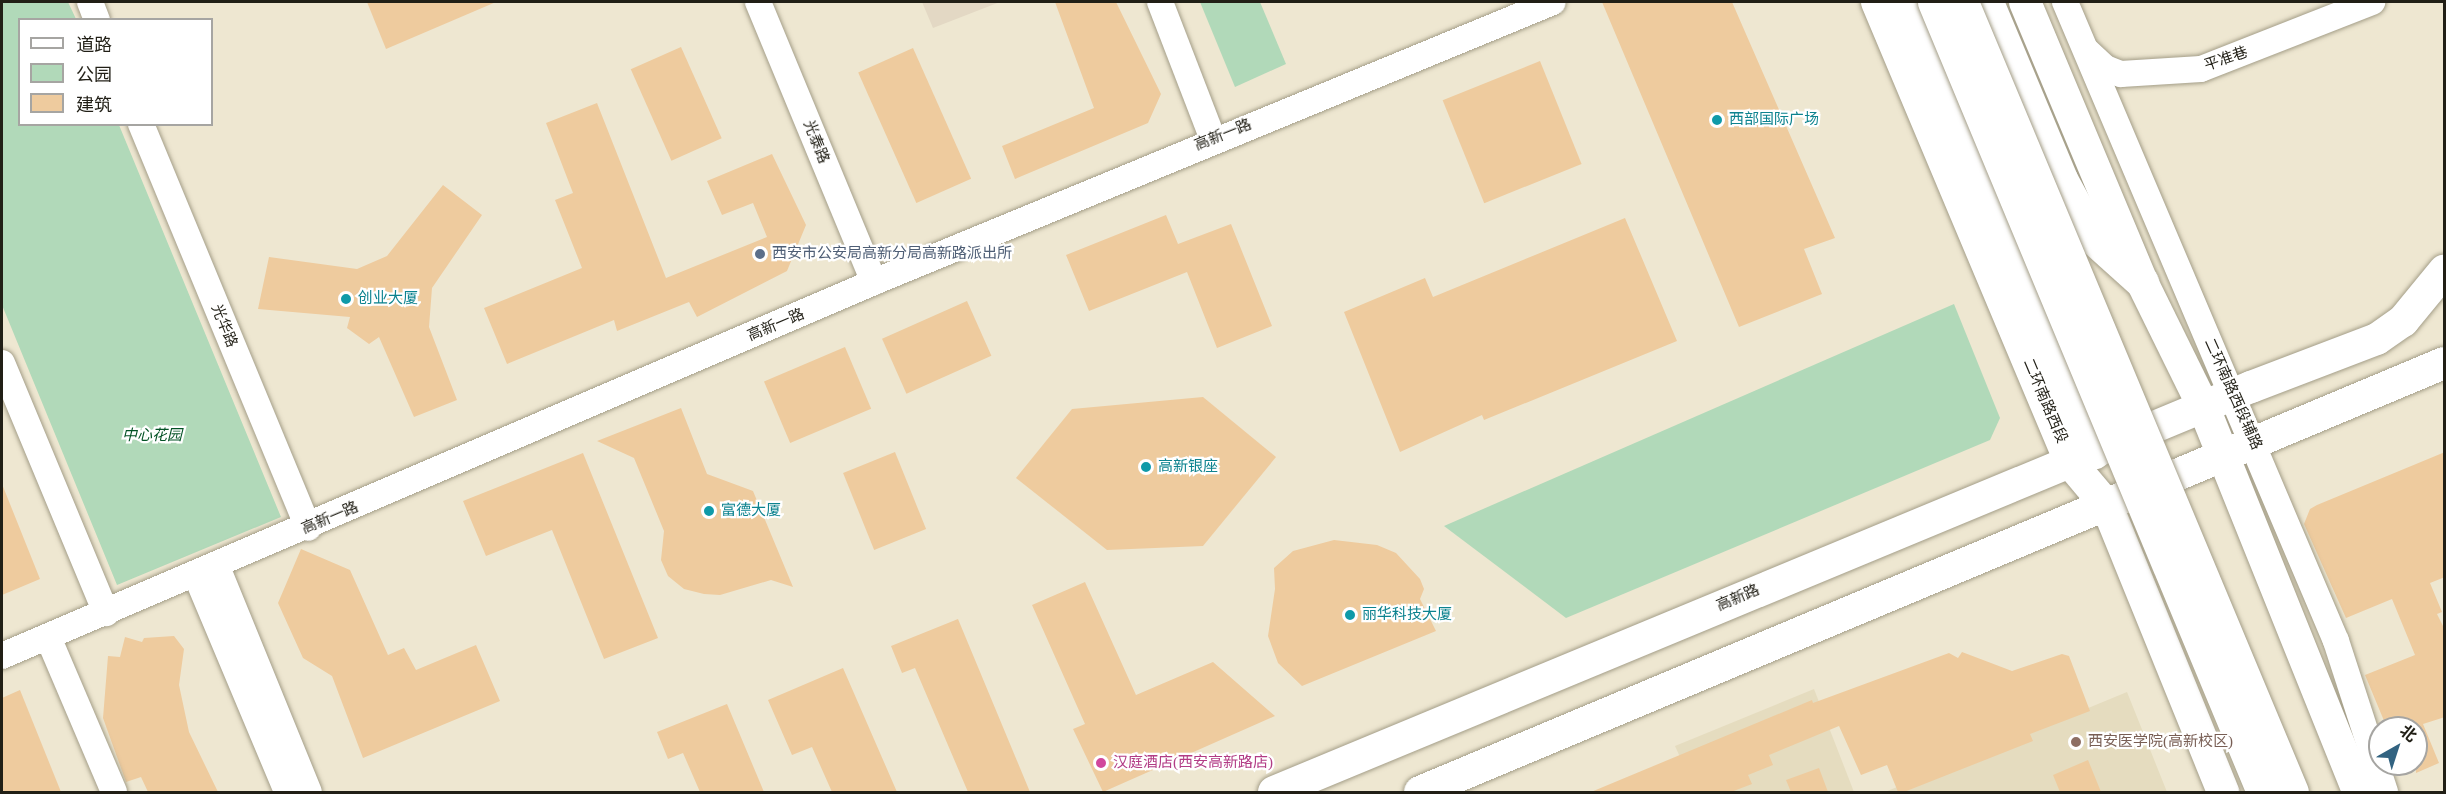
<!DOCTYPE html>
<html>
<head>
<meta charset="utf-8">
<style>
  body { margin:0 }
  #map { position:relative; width:2446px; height:794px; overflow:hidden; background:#eee7d1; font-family:"Times New Roman","Noto Sans SC",serif }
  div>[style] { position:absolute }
  .built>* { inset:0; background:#e5dcbf }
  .industrial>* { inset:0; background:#e3d8c4 }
  .green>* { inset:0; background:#b1d9b9 }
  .building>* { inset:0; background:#eecb9e; transform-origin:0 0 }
  .roads { filter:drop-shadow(0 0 2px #a49e88) drop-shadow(0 0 2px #a49e88) }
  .minor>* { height:26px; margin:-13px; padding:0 13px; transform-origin:13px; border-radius:13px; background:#fff }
  .major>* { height:32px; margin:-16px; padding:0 16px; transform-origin:16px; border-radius:16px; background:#fff }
  .highway>* { height:33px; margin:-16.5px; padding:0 16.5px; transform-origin:16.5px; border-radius:16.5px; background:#fff }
  .bridges { filter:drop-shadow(0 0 2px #a49e88) drop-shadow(0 0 2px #a49e88) }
  .highway-bridge>* { height:33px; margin:-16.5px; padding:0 16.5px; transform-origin:16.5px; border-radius:16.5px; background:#fff }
  .dots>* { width:16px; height:16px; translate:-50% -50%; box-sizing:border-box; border:3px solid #fff; border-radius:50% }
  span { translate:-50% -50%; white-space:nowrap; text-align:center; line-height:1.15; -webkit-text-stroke:4.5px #fff; paint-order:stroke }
  .street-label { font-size:15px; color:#211f16 }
  .culture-label { font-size:15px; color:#0d838f }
  .left { translate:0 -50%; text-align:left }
  .service-label { font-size:15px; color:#4e5e75 }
  .park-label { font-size:15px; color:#035225; font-style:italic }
  .education-label { font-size:15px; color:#785e54 }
  .hotel-label { font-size:15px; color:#b23c85 }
  .frame { position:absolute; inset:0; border:3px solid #211f16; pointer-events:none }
  .legend { position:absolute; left:18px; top:18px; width:195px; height:108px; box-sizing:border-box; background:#fff; border:2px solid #a6a5a2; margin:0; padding:8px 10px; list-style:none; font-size:18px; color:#211f16 }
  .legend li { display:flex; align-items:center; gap:12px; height:30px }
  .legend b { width:30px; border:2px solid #a6a5a2 }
  .north { position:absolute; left:2368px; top:716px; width:60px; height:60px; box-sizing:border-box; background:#fff; border:2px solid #a6a5a2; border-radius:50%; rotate:39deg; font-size:16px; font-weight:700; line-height:24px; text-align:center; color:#211f16 }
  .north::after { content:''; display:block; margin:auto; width:21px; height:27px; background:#326381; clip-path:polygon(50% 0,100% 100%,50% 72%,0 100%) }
</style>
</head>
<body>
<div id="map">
  <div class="built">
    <i style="clip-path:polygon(1814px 689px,1854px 792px,1696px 792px,1675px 746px)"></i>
    <i style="clip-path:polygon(2127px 692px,2167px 792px,1885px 792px)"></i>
  </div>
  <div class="industrial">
    <i style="clip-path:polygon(922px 2px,1000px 2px,933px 28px)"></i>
  </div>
  <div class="green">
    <i style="clip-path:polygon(2px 2px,68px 2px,76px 19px,20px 20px,20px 124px,119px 125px,281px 517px,117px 585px,2px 305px)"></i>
    <i style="clip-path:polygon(1200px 2px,1260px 2px,1286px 64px,1235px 87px)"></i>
    <i style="clip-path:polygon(1954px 304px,2000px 418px,1990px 440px,1566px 618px,1444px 526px)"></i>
  </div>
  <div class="building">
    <i style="clip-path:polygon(367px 2px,496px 2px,386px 49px)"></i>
    <i style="clip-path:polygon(1055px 2px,1116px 2px,1161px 94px,1148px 123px,1015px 179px,1002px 146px,1094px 108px)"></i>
    <i style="clip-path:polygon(1602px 2px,1732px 2px,1835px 238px,1804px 249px,1822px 294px,1739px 327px)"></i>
    <i style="left:681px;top:47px;width:100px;height:55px;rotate:66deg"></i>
    <i style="left:913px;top:48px;width:143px;height:60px;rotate:66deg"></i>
    <i style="left:1540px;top:61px;width:111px;height:105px;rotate:68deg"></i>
    <i style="clip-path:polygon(597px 103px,666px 278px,767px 237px,753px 203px,722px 215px,707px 181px,772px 154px,806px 225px,787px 271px,697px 317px,689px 302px,617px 331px,614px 320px,507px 364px,484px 308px,582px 268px,555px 200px,573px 193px,546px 123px)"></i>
    <i style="clip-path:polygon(443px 185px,482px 215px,432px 288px,429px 327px,457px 400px,414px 417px,379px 337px,369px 344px,347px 328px,350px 317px,258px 309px,269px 257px,357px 269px,387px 256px)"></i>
    <i style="clip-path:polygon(1166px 215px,1178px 244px,1231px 224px,1272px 326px,1217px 348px,1187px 272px,1089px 311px,1066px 255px)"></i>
    <i style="clip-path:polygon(1625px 218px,1677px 341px,1484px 420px,1482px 415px,1400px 452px,1344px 312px,1425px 278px,1433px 297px)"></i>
    <i style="left:967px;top:301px;width:60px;height:93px;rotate:66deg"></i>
    <i style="left:845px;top:347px;width:67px;height:88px;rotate:67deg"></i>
    <i style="clip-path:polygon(1203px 397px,1276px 457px,1203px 546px,1107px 550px,1016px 478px,1072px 409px)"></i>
    <i style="clip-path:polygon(681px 408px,707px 474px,753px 491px,793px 587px,771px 580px,720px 595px,704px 594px,684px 589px,668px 576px,661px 560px,664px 531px,634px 458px,597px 441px)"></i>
    <i style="left:895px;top:452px;width:83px;height:56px;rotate:68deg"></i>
    <i style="clip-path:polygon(2445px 452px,2445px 577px,2430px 583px,2442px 612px,2437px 614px,2445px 630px,2445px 717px,2423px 724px,2439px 763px,2416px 773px,2416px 728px,2387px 728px,2365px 675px,2415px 655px,2392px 599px,2346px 618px,2304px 524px,2310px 509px,2317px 505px)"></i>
    <i style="clip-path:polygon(583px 453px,658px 638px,604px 659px,552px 530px,486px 556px,463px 501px)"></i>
    <i style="clip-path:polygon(2px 484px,40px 579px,2px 595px)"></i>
    <i style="clip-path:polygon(1334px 540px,1377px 545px,1396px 553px,1420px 579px,1424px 589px,1420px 599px,1436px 631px,1302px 686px,1278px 663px,1268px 636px,1275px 589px,1274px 568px,1293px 551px)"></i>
    <i style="clip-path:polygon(301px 549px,350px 570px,388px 655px,404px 648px,416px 670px,476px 645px,500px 701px,363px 758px,332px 676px,303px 658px,278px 603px)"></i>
    <i style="clip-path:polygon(1085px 582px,1136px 695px,1213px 662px,1275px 716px,1103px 792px,1073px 729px,1085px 724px,1032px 605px)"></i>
    <i style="clip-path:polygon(958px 619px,1030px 792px,968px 792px,915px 668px,902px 673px,891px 646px)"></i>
    <i style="clip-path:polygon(174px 636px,184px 649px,179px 685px,189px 732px,218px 792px,148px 792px,141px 777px,126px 782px,103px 718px,108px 656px,120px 657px,125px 637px,142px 642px,144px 638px)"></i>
    <i style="clip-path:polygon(1962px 652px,2012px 671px,2062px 654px,2069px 656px,2090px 711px,2030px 734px,2033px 741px,1904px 792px,1898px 792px,1887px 765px,1861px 775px,1839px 726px,1769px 755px,1773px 765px,1748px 775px,1752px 784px,1731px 792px,1591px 792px,1812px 700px,1813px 703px,1949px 653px,1958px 658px)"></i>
    <i style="clip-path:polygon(843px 668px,897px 792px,832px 792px,812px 747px,792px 755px,768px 700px)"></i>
    <i style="clip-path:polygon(20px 690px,61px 792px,2px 792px,2px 698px)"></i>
    <i style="clip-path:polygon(727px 704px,764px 792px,700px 792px,683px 753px,668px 759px,657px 732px)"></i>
    <i style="clip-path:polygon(2088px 760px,2101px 792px,2060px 792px,2053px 775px)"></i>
    <i style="clip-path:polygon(1819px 768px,1828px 792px,1791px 792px,1786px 780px)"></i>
  </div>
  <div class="roads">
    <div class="minor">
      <i style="left:90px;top:2px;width:19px;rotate:69deg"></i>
      <i style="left:758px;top:2px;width:303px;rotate:67.5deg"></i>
      <i style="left:1160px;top:2px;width:147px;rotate:68.9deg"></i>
      <i style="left:2065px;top:2px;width:694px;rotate:67.02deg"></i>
      <i style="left:2336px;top:641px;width:159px;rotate:72deg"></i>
      <i style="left:2087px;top:51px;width:25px;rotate:43deg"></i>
      <i style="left:2105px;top:68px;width:17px;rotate:21deg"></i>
      <i style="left:2121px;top:74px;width:80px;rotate:-3.6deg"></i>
      <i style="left:2201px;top:69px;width:184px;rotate:-21.4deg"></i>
      <i style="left:141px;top:124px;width:437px;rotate:67.5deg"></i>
      <i style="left:2px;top:363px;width:271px;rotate:67.4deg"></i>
      <i style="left:217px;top:567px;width:243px;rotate:67.8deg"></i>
      <i style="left:196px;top:575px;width:235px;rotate:67.2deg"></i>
      <i style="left:48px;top:637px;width:168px;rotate:66.9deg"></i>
      <i style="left:2px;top:656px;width:949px;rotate:-23.21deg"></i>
      <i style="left:874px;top:282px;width:734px;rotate:-22.41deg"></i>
    </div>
    <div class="major">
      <i style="left:1877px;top:2px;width:499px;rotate:67.2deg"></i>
      <i style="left:2070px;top:462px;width:57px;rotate:49.9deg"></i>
      <i style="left:2107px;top:506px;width:309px;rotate:67.9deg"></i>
      <i style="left:2025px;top:2px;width:303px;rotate:67.3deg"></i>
      <i style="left:2142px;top:282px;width:140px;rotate:63.8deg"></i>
      <i style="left:2204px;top:408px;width:414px;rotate:68.1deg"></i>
      <i style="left:1274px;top:792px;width:1058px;rotate:-22.52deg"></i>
      <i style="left:2251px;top:387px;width:135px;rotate:-20.9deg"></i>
      <i style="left:2377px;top:339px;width:32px;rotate:-35deg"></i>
      <i style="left:2403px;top:321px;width:65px;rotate:-50.6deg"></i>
      <i style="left:1420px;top:792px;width:1110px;rotate:-22.73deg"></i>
    </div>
    <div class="highway">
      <i style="left:1906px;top:2px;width:488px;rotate:67.3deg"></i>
      <i style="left:1987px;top:2px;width:192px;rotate:67.3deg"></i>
      <i style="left:2061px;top:179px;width:67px;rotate:61.5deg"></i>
      <i style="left:2093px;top:238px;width:66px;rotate:41.9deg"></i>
    </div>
  </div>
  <div class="bridges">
    <div class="highway-bridge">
      <i style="left:1934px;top:2px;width:856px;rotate:67.39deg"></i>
      <i style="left:1962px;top:2px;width:856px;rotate:67.33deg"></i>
    </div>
  </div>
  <div class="dots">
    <i style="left:1717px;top:120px;background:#0f9aa8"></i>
    <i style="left:760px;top:254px;background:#5c6f8a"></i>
    <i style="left:346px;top:299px;background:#0f9aa8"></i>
    <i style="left:1146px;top:467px;background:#0f9aa8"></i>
    <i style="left:709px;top:511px;background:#0f9aa8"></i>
    <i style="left:1350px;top:615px;background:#0f9aa8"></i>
    <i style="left:2076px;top:742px;background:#8d6e63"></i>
    <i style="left:1101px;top:763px;background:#d1479c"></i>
  </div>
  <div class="street-label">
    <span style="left:2226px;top:59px;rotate:-19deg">平准巷</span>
    <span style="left:1223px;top:135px;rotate:-22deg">高新一路</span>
    <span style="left:816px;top:142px;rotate:68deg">光泰路</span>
    <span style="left:776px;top:325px;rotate:-23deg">高新一路</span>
    <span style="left:224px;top:326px;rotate:68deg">光华路</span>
    <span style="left:2233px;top:394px;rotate:66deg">二环南路西段辅路</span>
    <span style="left:2045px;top:401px;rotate:67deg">二环南路西段</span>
    <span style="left:330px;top:518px;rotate:-23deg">高新一路</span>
    <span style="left:1738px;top:598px;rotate:-23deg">高新路</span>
  </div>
  <div class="culture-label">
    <span class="left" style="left:1729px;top:120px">西部国际广场</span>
    <span class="left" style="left:358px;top:299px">创业大厦</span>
    <span class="left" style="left:1158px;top:467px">高新银座</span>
    <span class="left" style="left:721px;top:511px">富德大厦</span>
    <span class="left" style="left:1362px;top:615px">丽华科技大厦</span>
  </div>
  <div class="service-label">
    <span class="left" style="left:772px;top:254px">西安市公安局高新分局高新路派出所</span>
  </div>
  <div class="park-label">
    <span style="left:152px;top:436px">中心花园</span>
  </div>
  <div class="education-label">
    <span class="left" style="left:2088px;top:742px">西安医学院(高新校区)</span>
  </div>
  <div class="hotel-label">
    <span class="left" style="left:1113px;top:763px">汉庭酒店(西安高新路店)</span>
  </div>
  <div class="frame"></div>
  <ul class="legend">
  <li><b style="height:8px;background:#fff"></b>道路</li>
  <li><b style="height:16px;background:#b1d9b9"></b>公园</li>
  <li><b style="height:16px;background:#eecb9e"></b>建筑</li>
  </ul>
  <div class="north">北</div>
</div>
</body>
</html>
